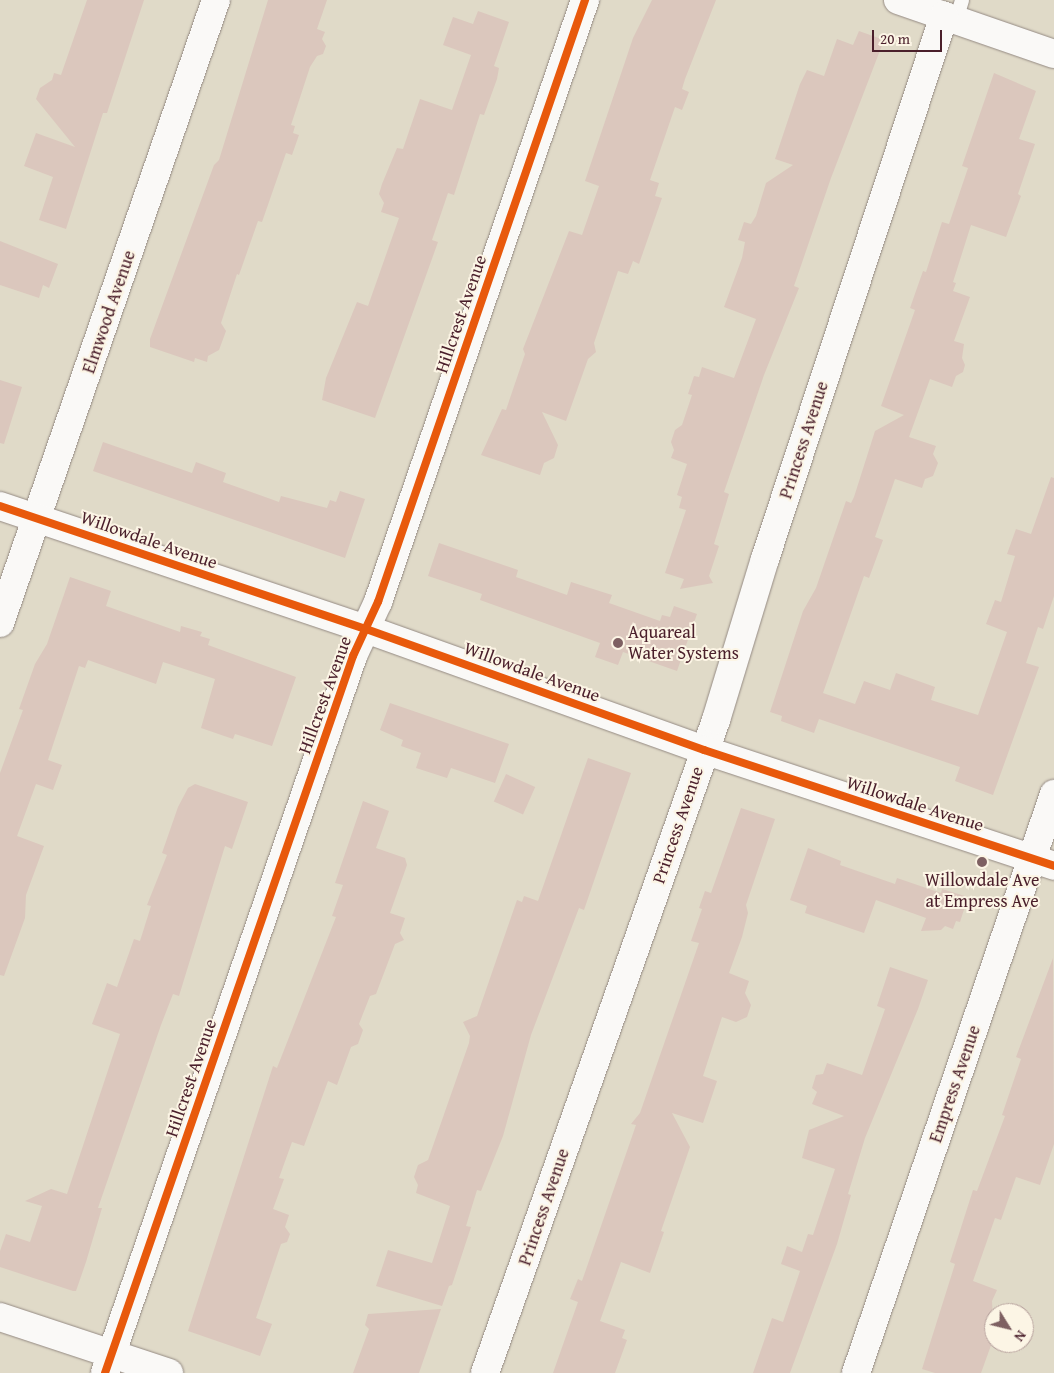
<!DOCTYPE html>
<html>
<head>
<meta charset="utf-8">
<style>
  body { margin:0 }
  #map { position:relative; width:1054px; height:1373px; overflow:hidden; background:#e0dac8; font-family:"Gentium Book Plus",serif }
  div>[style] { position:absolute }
  .building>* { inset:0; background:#dbc7bd; transform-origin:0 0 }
  .roads { filter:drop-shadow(0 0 1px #948a83) drop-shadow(0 0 1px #948a83) }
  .lane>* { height:14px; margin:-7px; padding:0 7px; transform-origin:7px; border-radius:7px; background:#faf9f7 }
  .street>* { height:28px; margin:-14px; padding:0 14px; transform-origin:14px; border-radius:14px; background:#faf9f7 }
  .secondary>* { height:28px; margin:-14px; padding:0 14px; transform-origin:14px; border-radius:14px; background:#faf9f7 }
  .cycleway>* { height:8px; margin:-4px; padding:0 4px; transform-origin:4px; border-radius:4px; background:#e8590c }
  .dots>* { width:14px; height:14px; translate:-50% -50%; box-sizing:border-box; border:2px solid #fcf5e5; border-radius:50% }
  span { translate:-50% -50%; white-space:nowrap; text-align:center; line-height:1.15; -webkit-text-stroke:4px #fcf5e5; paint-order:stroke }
  .street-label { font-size:18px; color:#4a1f2b }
  .poi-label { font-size:18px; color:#4a1f2b }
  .left { translate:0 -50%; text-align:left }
  .north { position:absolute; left:984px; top:1303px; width:50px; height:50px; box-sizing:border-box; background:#fcf5e5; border:1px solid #b59f9b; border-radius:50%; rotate:126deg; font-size:14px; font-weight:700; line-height:20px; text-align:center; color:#4a1f2b }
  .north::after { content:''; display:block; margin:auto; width:18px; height:22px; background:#7e6062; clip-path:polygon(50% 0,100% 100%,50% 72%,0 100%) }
  .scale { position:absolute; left:872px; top:30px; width:70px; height:22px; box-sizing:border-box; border:2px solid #4a1f2b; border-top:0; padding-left:6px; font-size:15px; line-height:18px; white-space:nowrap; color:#4a1f2b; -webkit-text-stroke:4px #fcf5e5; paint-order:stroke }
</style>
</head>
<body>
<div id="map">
  <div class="building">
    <i style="clip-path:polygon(87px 0,144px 0,107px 113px,103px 113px,66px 229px,39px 220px,53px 177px,24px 166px,36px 133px,75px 147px,36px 99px,40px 88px,52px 80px,54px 73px,61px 75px)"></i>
    <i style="clip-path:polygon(268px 0,327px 0,317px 29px,325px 32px,322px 39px,326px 46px,323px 54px,317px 56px,310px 67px,291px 125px,295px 126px,293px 133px,299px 135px,292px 155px,286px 153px,262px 222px,258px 221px,239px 275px,237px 274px,221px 323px,226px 331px,219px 350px,208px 356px,207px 362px,195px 358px,194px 362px,150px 347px,150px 339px,214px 165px,219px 160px)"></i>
    <i style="clip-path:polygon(652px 0,716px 0,685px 79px,682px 89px,689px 92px,682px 110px,675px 107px,650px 180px,659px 183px,655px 196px,662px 198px,639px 264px,633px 261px,628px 274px,618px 271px,594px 343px,596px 352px,588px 359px,566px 421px,542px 412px,558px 445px,554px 458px,544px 463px,540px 475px,481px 455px,502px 409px,506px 410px,525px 354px,523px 349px,569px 231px,582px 235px,599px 186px,585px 181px,633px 38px)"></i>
    <i style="clip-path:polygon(478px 11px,509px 22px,494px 66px,499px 68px,497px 79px,484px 115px,480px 114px,454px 195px,448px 193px,432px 240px,438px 242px,375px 418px,322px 400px,326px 378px,357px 302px,368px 306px,399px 218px,381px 212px,384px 203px,379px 194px,382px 184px,397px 148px,403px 149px,420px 99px,452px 110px,471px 55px,443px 45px,453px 17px,473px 24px)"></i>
    <i style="clip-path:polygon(859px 31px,884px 40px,831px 178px,794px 286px,799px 288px,764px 375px,724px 492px,729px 494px,714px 544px,719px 546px,709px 576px,713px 583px,680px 589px,684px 579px,665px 573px,686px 510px,679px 508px,682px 497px,677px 495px,687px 464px,671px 458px,674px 450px,671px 442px,675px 430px,682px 425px,692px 395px,688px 394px,694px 376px,699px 377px,702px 367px,734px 378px,756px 319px,724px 307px,742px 258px,745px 242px,738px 240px,744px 222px,751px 224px,756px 216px,766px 183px,793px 165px,775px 159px,800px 84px,807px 70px,824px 76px,837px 39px,853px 45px)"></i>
    <i style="clip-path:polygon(994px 73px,1036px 91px,1019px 139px,1035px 144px,1018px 194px,1021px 196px,1006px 237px,971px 225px,953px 282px,956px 283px,953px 291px,970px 297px,954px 341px,964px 344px,962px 358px,965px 365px,963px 372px,956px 376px,952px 387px,930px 379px,909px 437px,936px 446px,933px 454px,938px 463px,933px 476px,925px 479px,922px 488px,895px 479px,875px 537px,883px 540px,869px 578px,864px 576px,823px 693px,855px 704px,864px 681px,890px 690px,896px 673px,935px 687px,931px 700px,978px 715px,1007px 632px,986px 624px,995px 600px,1001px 602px,1015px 556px,1007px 554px,1016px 529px,1031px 534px,1051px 477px,1054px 478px,1054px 596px,1043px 629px,1038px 627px,1026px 663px,1039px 667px,993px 795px,955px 781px,960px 767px,819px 719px,814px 733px,781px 721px,782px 716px,770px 712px,803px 611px,816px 588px,846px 501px,851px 503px,854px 497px,875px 431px,904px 415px,881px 406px,915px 310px,910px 308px,923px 271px,926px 272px,942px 222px,949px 224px,968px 168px,962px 166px)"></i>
    <i style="clip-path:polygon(0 241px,58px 264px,49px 288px,43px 285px,39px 298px,0 285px)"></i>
    <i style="clip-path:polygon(0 380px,22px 387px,4px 444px,0 443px)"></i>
    <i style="clip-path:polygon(103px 442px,192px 473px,196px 462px,226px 473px,223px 482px,279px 502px,281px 496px,327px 508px,330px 500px,336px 502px,340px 491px,365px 499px,345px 558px,93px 471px)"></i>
    <i style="clip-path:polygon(439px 543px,518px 570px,516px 577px,567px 595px,571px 582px,612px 595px,609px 603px,660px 621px,662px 615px,670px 617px,674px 606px,697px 614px,677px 671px,623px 652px,618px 665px,595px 657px,600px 643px,480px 600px,482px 594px,428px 576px)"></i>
    <i style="clip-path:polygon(70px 577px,111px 591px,106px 606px,180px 632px,181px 626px,202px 632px,200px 636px,210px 639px,208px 645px,296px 677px,272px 746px,235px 734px,233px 739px,201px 728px,215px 679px,163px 662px,156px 684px,88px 660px,85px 668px,79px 666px,48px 760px,62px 765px,53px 790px,36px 784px,17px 836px,44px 846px,26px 895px,25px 918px,4px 976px,0 975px,0 773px,23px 710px,19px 709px,35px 664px,47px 644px)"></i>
    <i style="clip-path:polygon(390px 703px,509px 744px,495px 783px,451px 768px,447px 778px,416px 768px,421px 753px,401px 746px,403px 740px,380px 730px)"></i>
    <i style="clip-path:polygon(588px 758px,631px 773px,584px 910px,579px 908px,531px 1035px,503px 1136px,481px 1191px,477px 1190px,466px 1226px,471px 1227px,452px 1285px,449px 1286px,442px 1306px,376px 1286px,388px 1250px,432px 1263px,450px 1206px,416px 1193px,418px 1185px,414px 1177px,418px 1165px,428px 1160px,469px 1043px,470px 1036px,463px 1022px,477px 1016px,517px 900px,522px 902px,524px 896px,538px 901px)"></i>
    <i style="left:506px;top:774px;width:32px;height:30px;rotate:24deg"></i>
    <i style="clip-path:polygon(195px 784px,248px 802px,232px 849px,225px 846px,179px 996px,173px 994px,161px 1025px,98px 1208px,102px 1208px,86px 1262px,76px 1291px,73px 1291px,0 1267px,0 1251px,6px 1234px,30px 1242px,42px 1206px,25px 1201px,51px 1189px,67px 1194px,120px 1034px,92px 1024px,107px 983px,117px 987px,134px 939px,140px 941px,151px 906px,147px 905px,167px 855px,162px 853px,178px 807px,188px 788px)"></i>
    <i style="clip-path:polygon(363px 801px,389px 811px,376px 848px,405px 858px,407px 865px,390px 913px,405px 918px,400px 933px,404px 940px,395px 944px,376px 994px,370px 996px,359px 1024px,363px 1030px,358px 1044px,351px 1047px,337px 1085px,328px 1081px,304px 1146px,292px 1142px,279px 1178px,284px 1179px,273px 1209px,289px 1215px,285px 1227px,290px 1234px,287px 1242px,281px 1244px,256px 1318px,272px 1324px,260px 1356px,188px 1331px,273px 1066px,277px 1068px,336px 917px,332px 916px,343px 885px,335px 883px)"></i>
    <i style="clip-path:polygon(741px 808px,775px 819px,746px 905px,748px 913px,742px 937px,729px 973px,749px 981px,745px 993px,751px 1005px,747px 1017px,736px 1022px,722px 1017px,703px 1076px,717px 1081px,703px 1123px,672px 1113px,690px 1147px,661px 1231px,664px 1232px,650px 1273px,621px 1262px,600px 1321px,625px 1330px,622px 1338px,627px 1340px,615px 1373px,553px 1373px,578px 1302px,570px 1299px,578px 1279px,582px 1281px,636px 1125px,631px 1124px,640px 1113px,699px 943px,691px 941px,702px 909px,699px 908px,705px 891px,711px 893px)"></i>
    <i style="clip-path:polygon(808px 848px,841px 861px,840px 865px,895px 884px,897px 878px,935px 891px,941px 893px,942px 889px,968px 897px,960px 922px,956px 921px,953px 929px,945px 926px,941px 930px,921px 931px,926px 918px,876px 900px,864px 933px,805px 913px,807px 906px,790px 900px)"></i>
    <i style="clip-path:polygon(1053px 958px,1054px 1144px,1040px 1185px,1016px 1177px,1001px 1220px,995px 1218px,973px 1281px,997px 1290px,992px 1301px,994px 1337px,981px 1373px,935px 1373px,922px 1369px,955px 1264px,950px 1262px,973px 1190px,977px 1191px,1005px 1116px,1002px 1115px,1021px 1059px,1016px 1057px)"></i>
    <i style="clip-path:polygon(890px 967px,928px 980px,918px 1009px,865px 1138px,848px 1194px,851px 1195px,837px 1244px,790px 1373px,753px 1373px,772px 1318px,783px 1322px,800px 1271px,781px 1264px,787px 1246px,802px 1252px,808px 1234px,813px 1235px,835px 1169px,802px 1158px,809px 1130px,844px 1116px,812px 1104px,817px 1092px,812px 1088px,816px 1075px,823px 1074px,827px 1063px,862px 1075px,885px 1009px,877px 1006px)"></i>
    <i style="clip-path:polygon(441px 1309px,419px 1373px,353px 1373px,369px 1329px,365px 1325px,368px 1314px)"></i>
  </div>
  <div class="roads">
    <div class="lane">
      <i style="left:956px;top:20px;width:21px;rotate:-73deg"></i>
    </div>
    <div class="street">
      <i style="left:898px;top:0;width:165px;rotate:19.1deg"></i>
      <i style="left:0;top:623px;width:659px;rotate:-70.88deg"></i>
      <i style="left:0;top:1317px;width:178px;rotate:18.3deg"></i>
      <i style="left:105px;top:1373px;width:759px;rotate:-70.92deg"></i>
      <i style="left:353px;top:656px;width:60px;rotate:-65.2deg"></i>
      <i style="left:378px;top:602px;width:637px;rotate:-71.02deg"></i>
      <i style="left:485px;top:1373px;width:693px;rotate:-70.52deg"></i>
      <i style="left:716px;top:720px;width:168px;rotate:-73.1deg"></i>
      <i style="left:765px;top:559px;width:572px;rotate:-71.76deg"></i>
    </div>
    <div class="secondary">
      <i style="left:0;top:506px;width:386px;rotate:18.6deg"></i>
      <i style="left:366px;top:629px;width:359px;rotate:19.7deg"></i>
      <i style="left:704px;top:750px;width:369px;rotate:18.3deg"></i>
      <i style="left:856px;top:1373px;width:612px;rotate:-71.12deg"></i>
    </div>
  </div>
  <div class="cycleway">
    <i style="left:0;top:506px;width:386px;rotate:18.6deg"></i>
    <i style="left:366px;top:629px;width:359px;rotate:19.7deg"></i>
    <i style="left:704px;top:750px;width:369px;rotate:18.3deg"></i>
    <i style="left:105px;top:1373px;width:759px;rotate:-70.92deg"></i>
    <i style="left:353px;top:656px;width:60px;rotate:-65.2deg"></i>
    <i style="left:378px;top:602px;width:637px;rotate:-71.02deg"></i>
  </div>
  <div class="dots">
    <i style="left:618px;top:643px;background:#7e6062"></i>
    <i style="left:982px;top:862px;background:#7e6062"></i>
  </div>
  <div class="street-label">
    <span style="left:109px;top:312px;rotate:-71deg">Elmwood Avenue</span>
    <span style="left:461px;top:314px;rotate:-71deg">Hillcrest Avenue</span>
    <span style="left:804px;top:440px;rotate:-72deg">Princess Avenue</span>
    <span style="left:149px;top:540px;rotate:19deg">Willowdale Avenue</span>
    <span style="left:532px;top:672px;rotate:20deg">Willowdale Avenue</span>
    <span style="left:325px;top:695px;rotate:-70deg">Hillcrest Avenue</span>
    <span style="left:915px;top:804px;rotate:18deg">Willowdale Avenue</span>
    <span style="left:678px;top:825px;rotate:-71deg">Princess Avenue</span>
    <span style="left:191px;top:1078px;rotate:-71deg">Hillcrest Avenue</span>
    <span style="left:955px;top:1084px;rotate:-71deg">Empress Avenue</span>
    <span style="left:544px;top:1207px;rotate:-71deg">Princess Avenue</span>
  </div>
  <div class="poi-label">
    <span class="left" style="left:628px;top:643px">Aquareal<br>Water Systems</span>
    <span style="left:982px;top:891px">Willowdale Ave<br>at Empress Ave</span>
  </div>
  <div class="north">N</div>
  <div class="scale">20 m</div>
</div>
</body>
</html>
